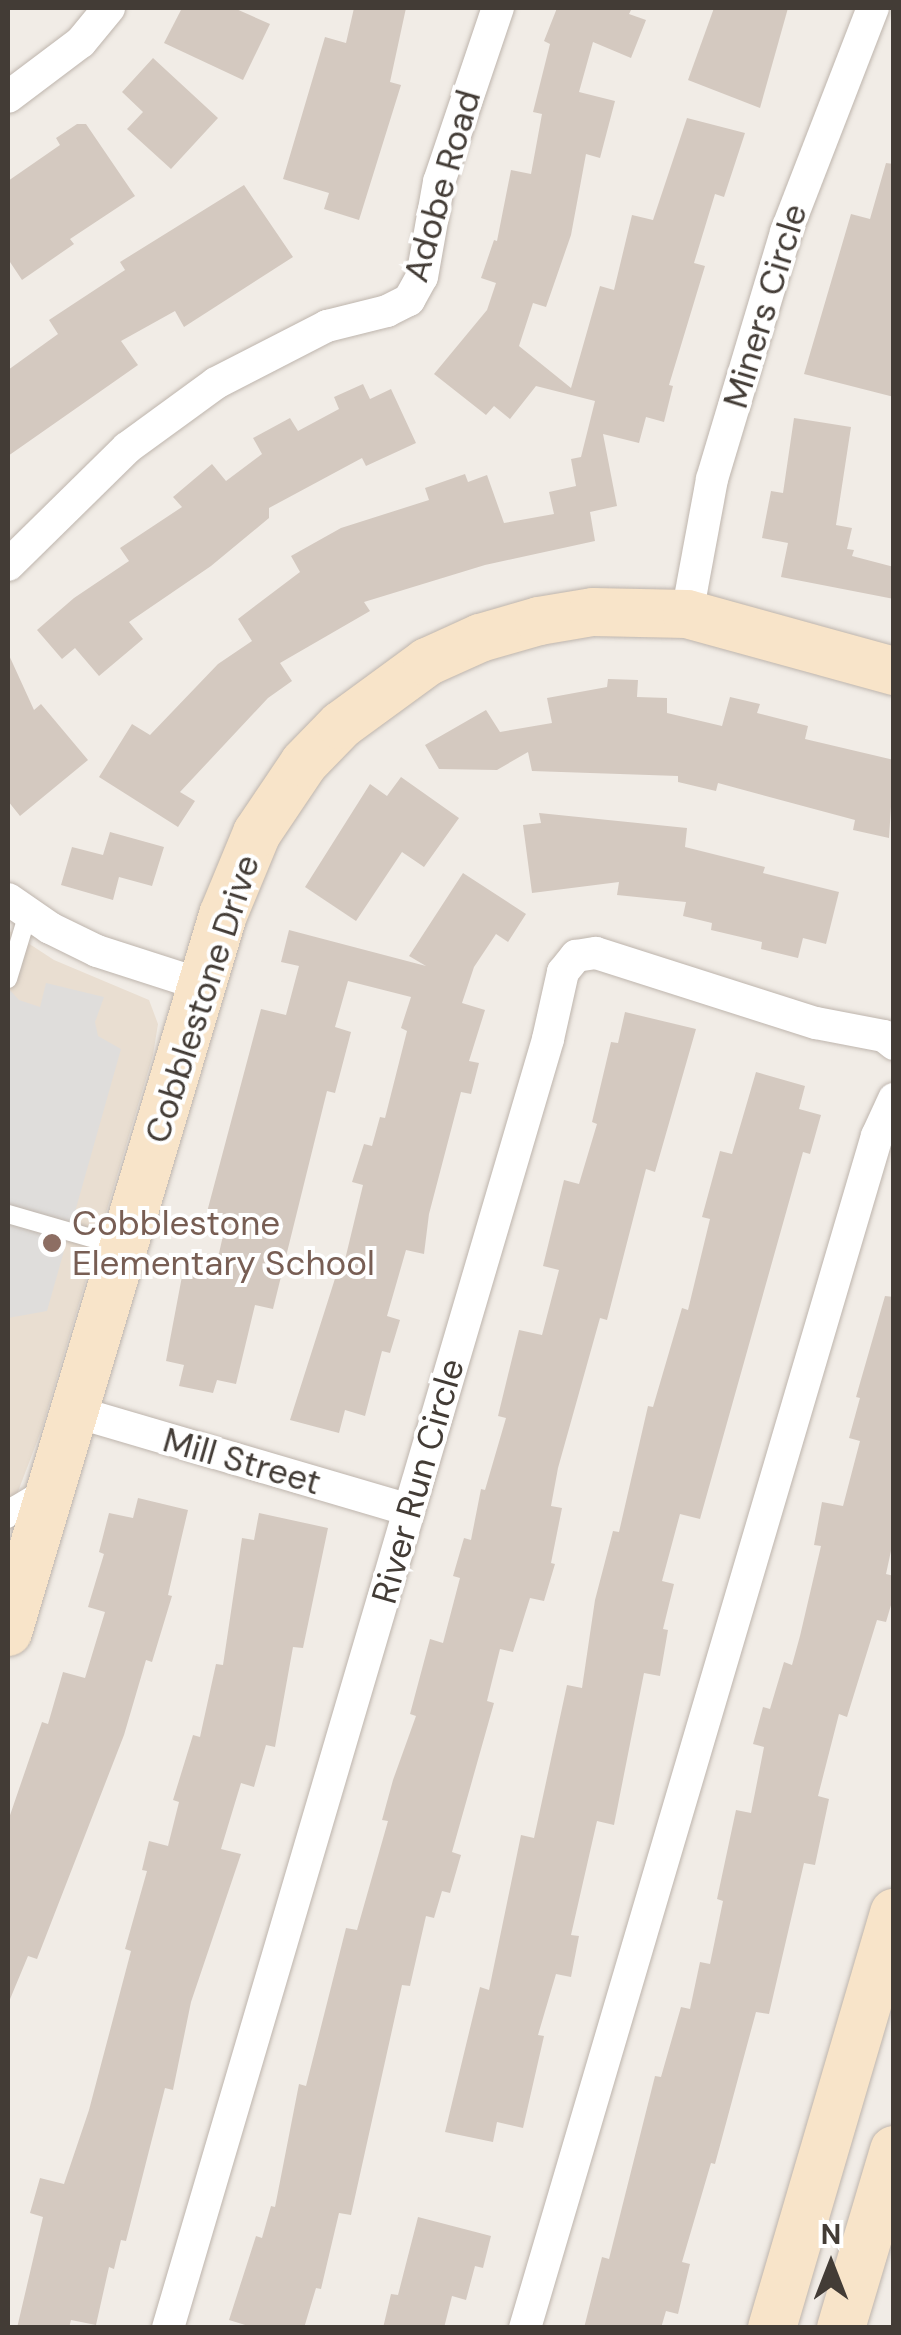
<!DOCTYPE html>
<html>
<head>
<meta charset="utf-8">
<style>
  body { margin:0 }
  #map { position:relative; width:901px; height:2335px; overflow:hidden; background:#f1ece6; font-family:"DM Sans",sans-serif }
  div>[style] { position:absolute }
  .education>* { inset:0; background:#e9ded1 }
  .parking>* { inset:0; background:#dfdddb }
  .building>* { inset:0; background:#d4c9c0 }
  .roads { filter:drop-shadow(0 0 2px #beb5ad) drop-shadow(0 0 2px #beb5ad) }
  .lane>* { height:18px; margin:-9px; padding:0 9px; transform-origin:9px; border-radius:9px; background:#fff }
  .street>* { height:32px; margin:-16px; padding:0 16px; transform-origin:16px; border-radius:16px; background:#fff }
  .secondary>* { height:48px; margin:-24px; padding:0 24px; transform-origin:24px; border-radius:24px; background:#f8e4c9 }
  .dots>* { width:28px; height:28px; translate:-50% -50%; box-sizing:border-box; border:5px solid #fff; border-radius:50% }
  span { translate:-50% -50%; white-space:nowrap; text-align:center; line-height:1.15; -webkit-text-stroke:8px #fff; paint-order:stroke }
  .street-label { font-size:35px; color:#433c36 }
  .education-label { font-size:35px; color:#785e54 }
  .left { translate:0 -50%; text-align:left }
  .frame { position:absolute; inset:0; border:10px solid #433c36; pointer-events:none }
  .north { position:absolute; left:781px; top:2215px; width:100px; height:100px; -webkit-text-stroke:8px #fff; paint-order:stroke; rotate:0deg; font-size:28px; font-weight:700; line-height:40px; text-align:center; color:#433c36 }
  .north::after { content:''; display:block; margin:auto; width:35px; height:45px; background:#433c36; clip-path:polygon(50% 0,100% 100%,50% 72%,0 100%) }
</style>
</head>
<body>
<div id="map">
  <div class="education">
    <i style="clip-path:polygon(8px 930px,54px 960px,149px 1000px,158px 1024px,153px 1055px,41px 1431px,8px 1518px)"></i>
  </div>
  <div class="parking">
    <i style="clip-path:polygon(46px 983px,104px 997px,95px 1022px,98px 1036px,121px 1049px,47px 1311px,8px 1318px,8px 988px,19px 1000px,40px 1007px)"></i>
  </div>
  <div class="building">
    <i style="clip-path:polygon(182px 8px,234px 8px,270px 24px,243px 80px,164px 43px)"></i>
    <i style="clip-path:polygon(354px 8px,406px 8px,390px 82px,401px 85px,359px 220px,324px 209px,329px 193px,283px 179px,325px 37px,346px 43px)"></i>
    <i style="clip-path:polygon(557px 8px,632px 8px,629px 14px,646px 20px,631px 58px,593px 42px,579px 92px,615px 101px,600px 158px,586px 154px,571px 235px,546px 307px,533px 303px,519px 346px,571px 388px,600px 286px,614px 290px,632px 215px,653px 220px,687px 118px,745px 133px,724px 197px,715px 194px,694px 263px,705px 266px,669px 385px,673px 386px,664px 422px,646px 417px,639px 443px,603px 434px,617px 506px,590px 512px,595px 541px,485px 565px,364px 602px,370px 611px,280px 663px,292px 681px,268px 698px,180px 792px,195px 801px,178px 827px,99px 777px,132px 724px,150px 735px,218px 664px,252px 641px,238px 619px,300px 572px,291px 556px,341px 528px,429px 500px,425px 488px,465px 474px,468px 482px,487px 475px,504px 523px,554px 514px,549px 492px,576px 486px,571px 459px,581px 457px,595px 401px,536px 386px,510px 419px,494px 406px,486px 415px,434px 374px,487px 310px,496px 283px,481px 278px,494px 240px,497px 241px,511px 170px,531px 174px,542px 114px,533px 112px,550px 44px,544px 41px)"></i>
    <i style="clip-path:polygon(714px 8px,788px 8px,760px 108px,688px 80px)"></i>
    <i style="clip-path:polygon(153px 58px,218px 118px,171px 169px,127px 129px,143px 112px,122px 92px)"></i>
    <i style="clip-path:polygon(77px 124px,86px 124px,135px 196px,70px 239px,74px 244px,22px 280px,8px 259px,8px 181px,60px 145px,56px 138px)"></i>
    <i style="clip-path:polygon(886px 163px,894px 164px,894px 397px,804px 374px,851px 214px,870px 219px)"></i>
    <i style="clip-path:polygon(244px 185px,293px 257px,184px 327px,175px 311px,121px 341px,138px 365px,8px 456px,8px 370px,58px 334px,49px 320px,125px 270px,120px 262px)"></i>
    <i style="clip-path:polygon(363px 384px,370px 399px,391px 389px,416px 443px,366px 466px,362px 458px,269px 508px,269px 518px,211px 566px,129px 622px,143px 639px,99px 676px,75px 648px,62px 659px,37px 630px,74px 598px,129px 561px,120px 548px,182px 507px,173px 497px,212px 464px,226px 481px,262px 454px,253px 438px,290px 418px,298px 431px,339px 409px,334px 397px)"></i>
    <i style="clip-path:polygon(794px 418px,851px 427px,836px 525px,852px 528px,847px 549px,854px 550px,852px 556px,894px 567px,894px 599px,781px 577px,788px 543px,762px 538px,771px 491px,783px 493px)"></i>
    <i style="clip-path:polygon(8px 653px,34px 710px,41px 704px,88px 760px,20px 816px,8px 801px)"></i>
    <i style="clip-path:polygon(608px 679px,638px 680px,637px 697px,667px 698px,667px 713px,722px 726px,730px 697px,760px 704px,757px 713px,808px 726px,805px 739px,894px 760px,889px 838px,853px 830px,855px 820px,718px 783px,716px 791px,678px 782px,678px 776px,532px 771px,528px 752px,497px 770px,439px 769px,425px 745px,486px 710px,500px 732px,552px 723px,547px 698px,607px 687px)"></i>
    <i style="clip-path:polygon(401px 777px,459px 818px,424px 867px,402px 852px,356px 921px,305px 887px,370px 784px,387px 796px)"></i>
    <i style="clip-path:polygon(539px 813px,687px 828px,685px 847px,765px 867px,763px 873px,839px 892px,826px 944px,803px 938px,798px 958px,761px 949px,762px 942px,711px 930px,712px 923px,683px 916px,686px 902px,617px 895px,619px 882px,532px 893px,523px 825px,541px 823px)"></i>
    <i style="clip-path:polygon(110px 832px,164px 847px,152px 886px,119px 877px,113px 900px,61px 885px,72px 847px,103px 855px)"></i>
    <i style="clip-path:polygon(463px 873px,526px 914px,508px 942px,496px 934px,474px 967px,462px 1003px,485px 1010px,469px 1061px,479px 1063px,471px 1094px,461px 1092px,429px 1214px,424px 1254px,406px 1250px,387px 1316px,400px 1320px,390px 1353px,382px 1351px,365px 1416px,345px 1410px,339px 1433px,290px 1420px,339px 1266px,343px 1268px,363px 1185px,352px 1182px,364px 1144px,372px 1146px,380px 1117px,385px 1118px,407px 1031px,401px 1028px,411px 997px,348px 981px,335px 1027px,351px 1032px,335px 1093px,327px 1091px,273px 1309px,255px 1305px,236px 1384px,217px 1380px,213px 1393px,179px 1386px,184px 1365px,166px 1361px,186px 1255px,217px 1262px,227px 1218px,207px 1212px,261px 1009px,286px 1015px,299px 966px,281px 962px,289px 930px,426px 966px,409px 956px)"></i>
    <i style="clip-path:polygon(625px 1012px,696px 1029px,655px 1172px,646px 1169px,607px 1320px,600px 1318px,558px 1468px,551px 1506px,562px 1508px,551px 1563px,555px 1564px,544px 1601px,530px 1598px,513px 1652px,500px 1649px,487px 1701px,494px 1703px,452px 1852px,461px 1855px,450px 1893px,442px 1891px,434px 1918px,426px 1916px,410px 1986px,402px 1985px,351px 2215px,339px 2213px,321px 2289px,316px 2288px,304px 2328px,255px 2328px,229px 2320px,256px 2236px,262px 2238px,271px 2206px,275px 2207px,299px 2084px,306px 2086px,346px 1928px,357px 1930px,388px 1821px,382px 1820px,393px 1780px,416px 1716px,410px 1714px,430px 1639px,443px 1643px,460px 1578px,453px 1576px,464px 1538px,471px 1540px,481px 1489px,485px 1490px,506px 1418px,498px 1416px,519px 1330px,542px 1335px,559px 1270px,543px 1266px,564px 1180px,579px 1184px,597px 1124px,592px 1122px,611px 1042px,618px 1043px)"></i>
    <i style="clip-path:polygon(756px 1072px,805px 1086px,799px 1109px,821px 1115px,810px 1154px,803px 1152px,700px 1519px,680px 1514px,662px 1581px,674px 1584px,663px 1629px,668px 1630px,660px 1676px,644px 1673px,614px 1825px,597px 1821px,571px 1935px,579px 1936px,571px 1977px,556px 1974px,538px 2035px,544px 2036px,523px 2128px,497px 2122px,493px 2142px,445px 2132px,480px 1987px,489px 1990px,521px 1835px,534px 1838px,567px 1685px,582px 1688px,595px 1600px,613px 1531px,619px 1532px,648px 1406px,653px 1407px,682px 1308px,688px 1310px,710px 1219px,702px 1217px,720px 1151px,732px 1154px)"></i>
    <i style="clip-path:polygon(885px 1296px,894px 1297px,894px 1537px,886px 1574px,894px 1576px,894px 1595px,886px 1622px,877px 1620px,847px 1717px,839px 1714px,818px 1796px,829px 1799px,815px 1865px,804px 1863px,769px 2014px,756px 2012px,715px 2164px,711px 2163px,682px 2262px,690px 2264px,678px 2314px,666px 2311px,661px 2328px,584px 2328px,602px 2257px,609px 2259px,655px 2076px,661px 2077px,681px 2007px,690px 2009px,700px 1962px,710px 1964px,723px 1901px,717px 1899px,736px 1810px,751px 1813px,764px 1747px,753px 1744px,763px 1707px,770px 1709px,784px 1662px,792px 1665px,800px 1636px,821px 1546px,814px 1545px,822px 1502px,843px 1506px,860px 1441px,849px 1438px,860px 1398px,856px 1397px)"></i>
    <i style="clip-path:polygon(138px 1498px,188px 1510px,168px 1595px,172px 1596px,152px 1662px,146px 1660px,124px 1735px,37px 1959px,28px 1956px,8px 2004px,8px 1821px,42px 1722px,48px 1724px,63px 1672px,85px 1678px,105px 1612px,88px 1607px,104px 1554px,99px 1552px,109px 1513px,133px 1518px)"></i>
    <i style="clip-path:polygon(259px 1513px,328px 1528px,303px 1648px,293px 1647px,275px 1747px,266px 1745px,254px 1787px,241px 1783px,221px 1849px,241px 1854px,191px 2002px,173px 2090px,165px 2088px,126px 2241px,121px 2240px,114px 2269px,109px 2267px,96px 2325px,71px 2320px,69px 2328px,17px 2328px,43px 2217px,30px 2213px,40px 2178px,64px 2184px,89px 2110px,131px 1951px,125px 1949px,147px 1871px,142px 1870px,149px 1841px,168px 1846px,179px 1802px,173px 1800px,193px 1735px,200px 1737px,216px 1664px,223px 1665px,242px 1538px,254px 1540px)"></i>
    <i style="clip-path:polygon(418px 2217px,491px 2236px,483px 2268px,475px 2266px,466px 2300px,452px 2296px,444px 2328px,383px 2328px,391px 2294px,398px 2295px)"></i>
  </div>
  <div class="roads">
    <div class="lane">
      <i style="left:8px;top:979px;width:69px;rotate:-73.1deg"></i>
      <i style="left:8px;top:1214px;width:116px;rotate:16.1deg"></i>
      <i style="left:8px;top:1519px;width:16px;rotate:-63deg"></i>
      <i style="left:15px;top:1505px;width:33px;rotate:-31deg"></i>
    </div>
    <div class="street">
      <i style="left:8px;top:97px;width:91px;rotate:-37deg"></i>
      <i style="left:81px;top:42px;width:44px;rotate:-50.5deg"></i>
      <i style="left:8px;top:565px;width:167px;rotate:-44.5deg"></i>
      <i style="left:127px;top:448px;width:110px;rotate:-36.1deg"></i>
      <i style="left:216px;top:383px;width:125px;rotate:-27.2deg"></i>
      <i style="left:327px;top:326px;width:62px;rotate:-14deg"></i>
      <i style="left:387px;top:311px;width:25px;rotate:-27deg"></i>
      <i style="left:409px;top:300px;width:26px;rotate:-61deg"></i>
      <i style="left:422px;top:277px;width:97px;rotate:-79.9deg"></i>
      <i style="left:439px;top:182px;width:184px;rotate:-71.3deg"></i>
      <i style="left:687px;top:614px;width:137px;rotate:-79.5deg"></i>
      <i style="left:712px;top:479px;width:258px;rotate:-73.3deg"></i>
      <i style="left:786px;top:232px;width:240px;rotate:-68.8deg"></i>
      <i style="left:8px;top:899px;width:51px;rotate:34.6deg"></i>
      <i style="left:50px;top:928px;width:52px;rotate:26.1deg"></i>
      <i style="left:97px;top:951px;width:110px;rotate:17.9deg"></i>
      <i style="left:76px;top:1412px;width:347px;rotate:16.4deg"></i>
      <i style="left:168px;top:2328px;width:1344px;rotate:-73.57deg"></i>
      <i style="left:548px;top:1039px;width:69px;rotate:-77.4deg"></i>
      <i style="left:563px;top:972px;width:21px;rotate:-51deg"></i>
      <i style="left:576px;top:956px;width:20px;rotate:-9deg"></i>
      <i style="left:596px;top:953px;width:231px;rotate:17.7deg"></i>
      <i style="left:816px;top:1023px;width:69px;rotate:10.8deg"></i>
      <i style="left:884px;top:1036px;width:13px;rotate:39deg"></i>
      <i style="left:525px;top:2328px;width:1243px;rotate:-73.55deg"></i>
      <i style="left:877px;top:1136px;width:41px;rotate:-65.3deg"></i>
    </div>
    <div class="secondary">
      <i style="left:8px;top:1632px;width:749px;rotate:-73.31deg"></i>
      <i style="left:223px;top:915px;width:89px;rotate:-67.5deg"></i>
      <i style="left:257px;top:833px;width:84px;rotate:-56.1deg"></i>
      <i style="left:304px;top:763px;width:53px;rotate:-45.8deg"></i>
      <i style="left:341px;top:725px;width:107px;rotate:-36.2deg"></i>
      <i style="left:427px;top:662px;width:58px;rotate:-24.4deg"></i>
      <i style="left:480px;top:638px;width:61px;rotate:-16.1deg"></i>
      <i style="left:539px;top:621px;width:55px;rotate:-9.5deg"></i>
      <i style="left:593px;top:612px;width:94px;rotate:1.2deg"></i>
      <i style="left:687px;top:614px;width:215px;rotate:15.4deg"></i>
      <i style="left:772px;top:2328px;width:433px;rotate:-73.6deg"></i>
      <i style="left:841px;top:2328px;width:186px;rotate:-73.4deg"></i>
    </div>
  </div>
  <div class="dots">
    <i style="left:52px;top:1243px;background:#8d6e63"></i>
  </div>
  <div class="street-label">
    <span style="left:442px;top:186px;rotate:-74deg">Adobe Road</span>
    <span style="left:765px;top:306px;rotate:-73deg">Miners Circle</span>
    <span style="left:202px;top:999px;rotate:-72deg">Cobblestone Drive</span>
    <span style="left:242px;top:1461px;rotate:16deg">Mill Street</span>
    <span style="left:418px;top:1481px;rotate:-74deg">River Run Circle</span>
  </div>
  <div class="education-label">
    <span class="left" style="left:72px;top:1243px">Cobblestone<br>Elementary School</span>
  </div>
  <div class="frame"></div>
  <div class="north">N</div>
</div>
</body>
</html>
